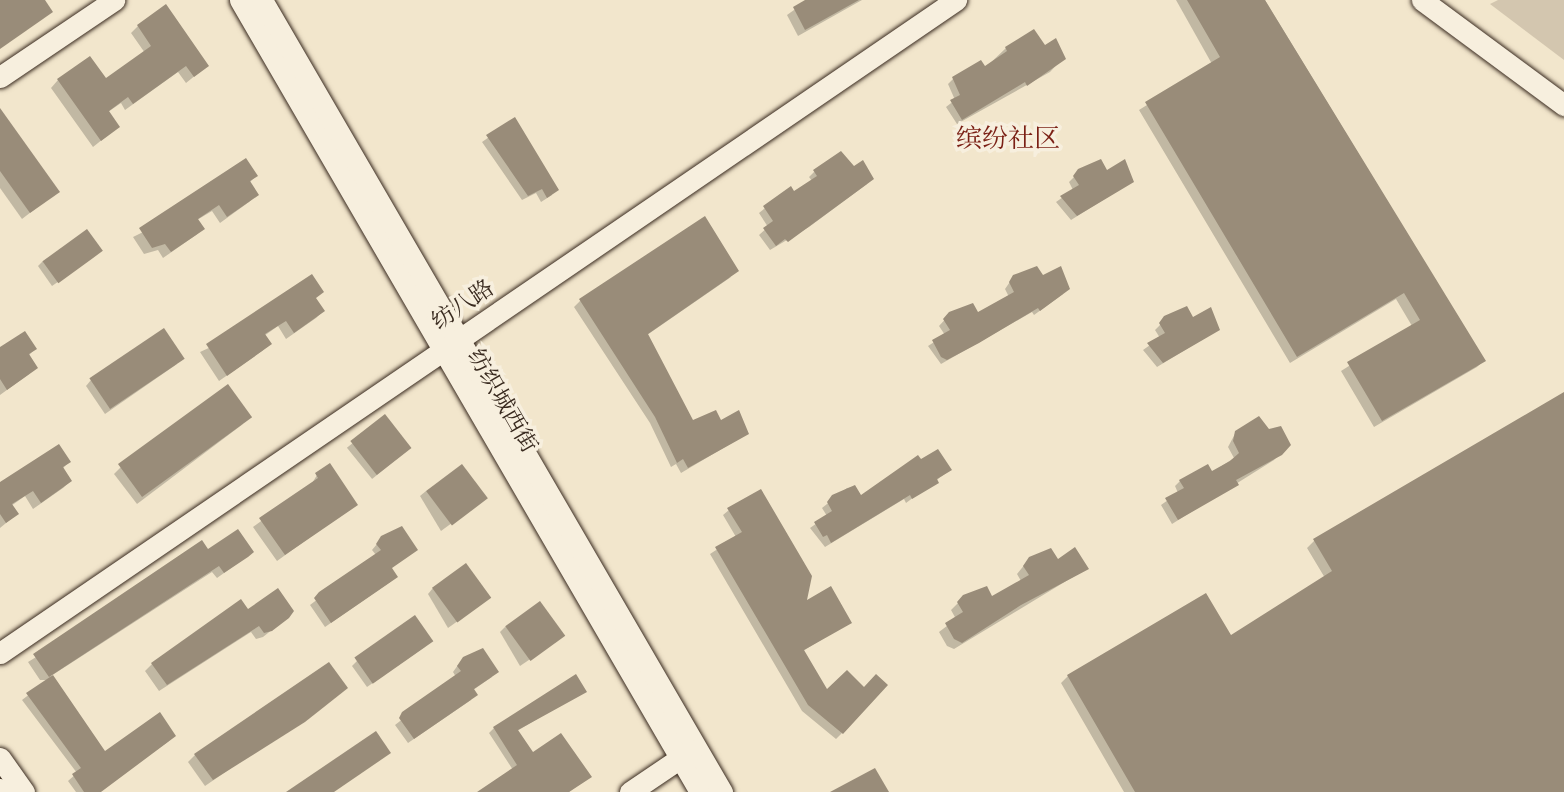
<!DOCTYPE html>
<html>
<head>
<meta charset="utf-8">
<style>
  body { margin:0 }
  #map { position:relative; width:1564px; height:792px; overflow:hidden; background:#f2e6cc; font-family:Cardo,"Noto Serif SC",serif }
  div>[style] { position:absolute }
  .green>* { inset:0; background:#d3c6af }
  .shadow>* { inset:0; background:#0003; transform-origin:0 0 }
  .building>* { inset:0; background:#998c79; transform-origin:0 0 }
  .roads { filter:drop-shadow(0 0 2px #392a1f) drop-shadow(0 0 2px #392a1f) }
  .secondary>* { height:21px; margin:-10.5px; padding:0 10.5px; transform-origin:10.5px; border-radius:10.5px; background:#f7efde }
  span { translate:-50% -50%; white-space:nowrap; text-align:center; line-height:1.15; -webkit-text-stroke:7px #f7efde; paint-order:stroke }
  .street-label { font-size:23px; color:#392a1f }
  .quarter-label { font-size:26px; color:#7a1f14 }
</style>
</head>
<body>
<div id="map">
  <div class="green">
    <i style="clip-path:polygon(1498px 0,1564px 0,1564px 60px,1490px 4px)"></i>
  </div>
  <div class="shadow">
    <i style="clip-path:polygon(808px 0,862px 0,798px 36px,787px 15px)"></i>
    <i style="clip-path:polygon(1176px 0,1265px 0,1484px 360px,1477px 367px,1374px 427px,1341px 371px,1412px 326px,1396px 299px,1290px 363px,1139px 110px,1212px 64px)"></i>
    <i style="clip-path:polygon(138px 26px,207px 66px,186px 83px,178px 72px,125px 110px,121px 103px,108px 112px,118px 127px,93px 147px,51px 88px,58px 80px,105px 81px,145px 53px,131px 33px)"></i>
    <i style="clip-path:polygon(1045px 47px,1063px 58px,1050px 72px,957px 124px,946px 107px,955px 100px,948px 84px,953px 79px,984px 69px,1006px 48px)"></i>
    <i style="clip-path:polygon(0 111px,57px 192px,22px 219px,0 188px)"></i>
    <i style="clip-path:polygon(515px 119px,552px 195px,541px 202px,536px 193px,522px 200px,482px 142px)"></i>
    <i style="clip-path:polygon(1100px 161px,1107px 172px,1124px 161px,1132px 182px,1071px 220px,1056px 202px,1073px 190px,1069px 182px,1074px 177px)"></i>
    <i style="clip-path:polygon(814px 172px,867px 184px,809px 227px,770px 250px,759px 235px,768px 227px,759px 213px,790px 188px,794px 193px,812px 181px,809px 177px)"></i>
    <i style="clip-path:polygon(256px 176px,249px 183px,256px 195px,249px 202px,220px 223px,212px 211px,197px 220px,203px 228px,196px 235px,163px 258px,158px 250px,144px 254px,133px 237px)"></i>
    <i style="clip-path:polygon(95px 256px,52px 286px,38px 266px,43px 261px)"></i>
    <i style="clip-path:polygon(1014px 276px,1042px 277px,1063px 294px,1034px 315px,1032px 312px,941px 364px,928px 346px,945px 335px,939px 326px,950px 314px,977px 315px,1009px 297px,1005px 289px)"></i>
    <i style="clip-path:polygon(731px 277px,647px 335px,692px 422px,721px 423px,747px 434px,681px 473px,676px 464px,671px 467px,650px 423px,574px 307px,580px 301px)"></i>
    <i style="clip-path:polygon(315px 299px,323px 311px,316px 318px,286px 339px,278px 326px,264px 336px,270px 344px,262px 351px,219px 381px,200px 352px)"></i>
    <i style="clip-path:polygon(1186px 308px,1193px 319px,1218px 330px,1157px 367px,1143px 350px,1160px 338px,1155px 330px,1160px 325px)"></i>
    <i style="clip-path:polygon(0 349px,35px 349px,28px 356px,29px 374px,0 395px)"></i>
    <i style="clip-path:polygon(177px 364px,105px 414px,86px 386px,91px 380px)"></i>
    <i style="clip-path:polygon(1564px 394px,1564px 792px,1124px 792px,1061px 683px,1068px 676px,1231px 637px,1325px 578px,1307px 548px,1314px 541px)"></i>
    <i style="left:385px;top:417px;width:40px;height:49px;rotate:51deg"></i>
    <i style="clip-path:polygon(243px 424px,137px 504px,114px 474px,121px 467px)"></i>
    <i style="clip-path:polygon(1269px 431px,1288px 445px,1274px 460px,1172px 524px,1161px 505px,1178px 493px,1175px 486px,1180px 481px,1211px 473px,1234px 458px,1228px 447px,1236px 432px)"></i>
    <i style="clip-path:polygon(69px 462px,62px 469px,70px 481px,63px 488px,33px 509px,25px 496px,11px 506px,17px 514px,0 528px,0 484px)"></i>
    <i style="clip-path:polygon(950px 470px,906px 503px,904px 499px,825px 547px,810px 528px,827px 516px,822px 508px,847px 488px,854px 487px,860px 497px)"></i>
    <i style="clip-path:polygon(317px 475px,356px 504px,277px 561px,253px 527px,311px 485px)"></i>
    <i style="clip-path:polygon(426px 491px,486px 498px,441px 531px,420px 496px)"></i>
    <i style="clip-path:polygon(729px 510px,804px 604px,850px 622px,803px 651px,842px 733px,836px 739px,802px 711px,710px 554px,736px 537px,723px 515px)"></i>
    <i style="clip-path:polygon(382px 538px,390px 582px,325px 627px,310px 605px,376px 555px,372px 550px)"></i>
    <i style="clip-path:polygon(208px 552px,245px 558px,217px 578px,212px 572px,51px 676px,104px 754px,169px 741px,96px 792px,76px 792px,68px 781px,77px 773px,22px 700px,48px 680px,40px 680px,28px 662px)"></i>
    <i style="clip-path:polygon(1030px 558px,1086px 569px,954px 649px,947px 646px,939px 632px,956px 619px,951px 610px,964px 597px,992px 598px,1021px 581px,1017px 574px)"></i>
    <i style="clip-path:polygon(433px 588px,483px 603px,448px 628px,428px 594px)"></i>
    <i style="clip-path:polygon(247px 612px,288px 617px,263px 637px,256px 639px,251px 632px,159px 691px,145px 671px,152px 664px)"></i>
    <i style="clip-path:polygon(505px 627px,557px 641px,520px 666px,500px 632px)"></i>
    <i style="clip-path:polygon(426px 646px,367px 687px,352px 666px,357px 661px)"></i>
    <i style="clip-path:polygon(458px 665px,492px 677px,473px 690px,471px 700px,408px 743px,395px 725px,456px 677px,453px 672px)"></i>
    <i style="clip-path:polygon(584px 691px,517px 731px,532px 755px,584px 781px,569px 792px,480px 792px,513px 770px,489px 733px,494px 728px)"></i>
    <i style="clip-path:polygon(338px 695px,205px 786px,188px 762px,195px 755px)"></i>
  </div>
  <div class="building">
    <i style="clip-path:polygon(0 0,45px 0,53px 12px,0 49px)"></i>
    <i style="clip-path:polygon(805px 0,859px 0,805px 30px,793px 7px)"></i>
    <i style="clip-path:polygon(1187px 0,1265px 0,1486px 361px,1382px 421px,1347px 362px,1420px 320px,1404px 293px,1297px 357px,1145px 102px,1220px 57px)"></i>
    <i style="clip-path:polygon(166px 4px,209px 66px,194px 77px,186px 66px,133px 104px,128px 97px,109px 111px,120px 127px,101px 141px,57px 79px,90px 56px,106px 78px,151px 46px,137px 25px)"></i>
    <i style="clip-path:polygon(1034px 29px,1045px 45px,1056px 38px,1066px 59px,1027px 86px,1025px 82px,962px 120px,950px 100px,960px 95px,952px 77px,981px 60px,985px 66px,1007px 51px,1005px 47px)"></i>
    <i style="clip-path:polygon(0 108px,60px 192px,30px 213px,0 171px)"></i>
    <i style="clip-path:polygon(515px 117px,559px 190px,547px 198px,542px 189px,528px 196px,486px 135px)"></i>
    <i style="clip-path:polygon(841px 151px,854px 166px,863px 160px,874px 179px,788px 242px,785px 239px,776px 246px,763px 228px,773px 221px,763px 206px,791px 186px,794px 191px,817px 176px,813px 170px)"></i>
    <i style="clip-path:polygon(246px 158px,258px 176px,250px 181px,259px 195px,227px 217px,219px 205px,198px 219px,205px 229px,171px 252px,165px 244px,152px 248px,139px 228px)"></i>
    <i style="clip-path:polygon(1101px 159px,1107px 170px,1125px 159px,1134px 182px,1077px 216px,1060px 196px,1079px 185px,1073px 176px,1078px 169px)"></i>
    <i style="clip-path:polygon(705px 216px,739px 271px,648px 334px,693px 420px,716px 410px,721px 420px,739px 410px,749px 434px,688px 468px,683px 459px,677px 463px,655px 417px,579px 299px)"></i>
    <i style="left:87px;top:229px;width:27px;height:55px;rotate:54deg"></i>
    <i style="clip-path:polygon(1037px 266px,1043px 275px,1061px 266px,1070px 289px,1040px 311px,1038px 308px,979px 343px,947px 360px,941px 357px,932px 340px,950px 330px,943px 319px,949px 312px,973px 303px,978px 312px,1014px 292px,1009px 282px,1013px 275px)"></i>
    <i style="clip-path:polygon(312px 274px,324px 292px,316px 298px,325px 311px,294px 333px,286px 321px,265px 334px,272px 344px,227px 376px,206px 344px)"></i>
    <i style="clip-path:polygon(1187px 306px,1193px 317px,1211px 307px,1220px 330px,1163px 363px,1147px 343px,1165px 333px,1159px 323px,1164px 316px)"></i>
    <i style="left:164px;top:328px;width:37px;height:90px;rotate:56deg"></i>
    <i style="clip-path:polygon(25px 331px,37px 349px,29px 354px,38px 368px,7px 390px,0 379px,0 347px)"></i>
    <i style="left:228px;top:384px;width:41px;height:136px;rotate:54deg"></i>
    <i style="clip-path:polygon(1564px 392px,1564px 792px,1135px 792px,1067px 675px,1206px 593px,1231px 635px,1332px 571px,1313px 539px)"></i>
    <i style="left:385px;top:414px;width:43px;height:44px;rotate:52deg"></i>
    <i style="clip-path:polygon(1259px 416px,1269px 429px,1281px 426px,1291px 445px,1282px 455px,1236px 480px,1239px 485px,1178px 520px,1165px 498px,1184px 488px,1179px 480px,1208px 464px,1212px 471px,1230px 461px,1239px 453px,1233px 441px,1235px 431px)"></i>
    <i style="clip-path:polygon(59px 444px,71px 462px,63px 467px,72px 481px,41px 503px,33px 491px,12px 504px,19px 514px,6px 523px,0 514px,0 482px)"></i>
    <i style="clip-path:polygon(938px 449px,952px 470px,937px 479px,939px 483px,912px 499px,910px 495px,831px 543px,827px 535px,823px 537px,814px 522px,832px 511px,827px 502px,832px 495px,855px 485px,861px 495px,918px 455px,921px 459px)"></i>
    <i style="clip-path:polygon(330px 463px,358px 505px,285px 555px,259px 518px,318px 478px,315px 473px)"></i>
    <i style="left:462px;top:464px;width:43px;height:45px;rotate:53deg"></i>
    <i style="clip-path:polygon(761px 489px,812px 576px,807px 600px,831px 586px,852px 623px,804px 650px,827px 689px,847px 670px,864px 687px,876px 674px,888px 685px,843px 734px,808px 705px,715px 547px,742px 532px,727px 508px)"></i>
    <i style="clip-path:polygon(402px 526px,418px 550px,392px 568px,398px 577px,331px 623px,314px 598px,319px 592px,381px 550px,376px 544px,381px 536px)"></i>
    <i style="clip-path:polygon(238px 529px,254px 552px,248px 557px,224px 573px,219px 566px,49px 677px,33px 654px,202px 540px,208px 549px)"></i>
    <i style="clip-path:polygon(1075px 547px,1089px 569px,1021px 605px,962px 643px,954px 639px,945px 623px,963px 612px,957px 602px,963px 595px,987px 586px,992px 596px,1029px 575px,1023px 566px,1029px 557px,1051px 548px,1058px 559px)"></i>
    <i style="left:466px;top:563px;width:43px;height:42px;rotate:54deg"></i>
    <i style="clip-path:polygon(278px 588px,294px 611px,289px 618px,272px 631px,264px 633px,259px 626px,167px 685px,151px 663px,241px 599px,248px 609px)"></i>
    <i style="left:540px;top:601px;width:43px;height:43px;rotate:54deg"></i>
    <i style="left:415px;top:615px;width:32px;height:74px;rotate:55deg"></i>
    <i style="clip-path:polygon(483px 648px,499px 672px,474px 689px,478px 695px,414px 739px,399px 718px,402px 712px,461px 671px,457px 666px,463px 657px)"></i>
    <i style="clip-path:polygon(329px 662px,348px 688px,305px 722px,213px 780px,194px 754px)"></i>
    <i style="clip-path:polygon(576px 674px,587px 692px,518px 730px,533px 752px,561px 733px,592px 777px,569px 792px,477px 792px,517px 765px,493px 727px)"></i>
    <i style="clip-path:polygon(53px 675px,105px 751px,160px 712px,176px 736px,101px 792px,84px 792px,72px 774px,81px 768px,26px 693px)"></i>
    <i style="clip-path:polygon(376px 731px,391px 753px,334px 792px,286px 792px)"></i>
    <i style="clip-path:polygon(875px 768px,889px 792px,830px 792px)"></i>
  </div>
  <div class="roads">
    <div class="secondary">
      <i style="left:240px;top:0;width:916px;rotate:59.85deg"></i>
      <i style="left:262px;top:0;width:916px;rotate:59.85deg"></i>
      <i style="left:1422px;top:0;width:177px;rotate:36.5deg"></i>
      <i style="left:0;top:77px;width:138px;rotate:-34deg"></i>
      <i style="left:0;top:653px;width:1158px;rotate:-34.34deg"></i>
      <i style="left:0;top:758px;width:42px;rotate:54.8deg"></i>
      <i style="left:0;top:789px;width:4px;rotate:56deg"></i>
      <i style="left:630px;top:792px;width:75px;rotate:-34.1deg"></i>
    </div>
  </div>
  <div class="street-label">
    <span style="left:463px;top:305px;rotate:-34deg">纺八路</span>
    <span style="left:502px;top:401px;rotate:60deg">纺织城西街</span>
  </div>
  <div class="quarter-label">
    <span style="left:1008px;top:139px">缤纷社区</span>
  </div>
</div>
</body>
</html>
